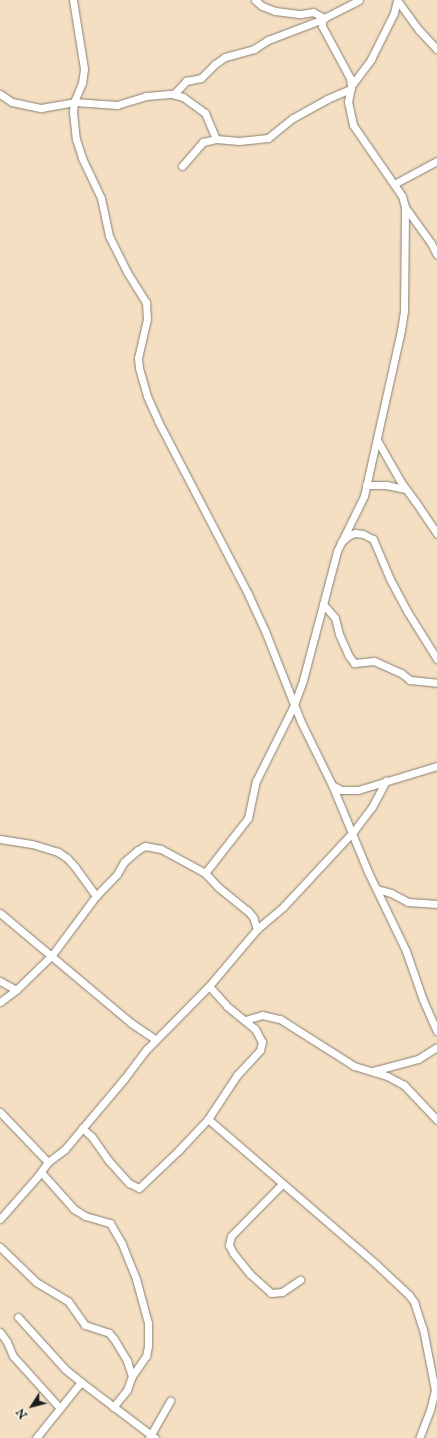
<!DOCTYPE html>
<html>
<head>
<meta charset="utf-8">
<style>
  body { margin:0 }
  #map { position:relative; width:437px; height:1438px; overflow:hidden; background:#f4dfc3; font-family:"IM FELL Double Pica",serif }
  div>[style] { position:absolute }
  .roads { filter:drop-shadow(0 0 1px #887e70) drop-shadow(0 0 1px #887e70) }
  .minor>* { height:7px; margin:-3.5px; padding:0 3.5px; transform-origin:3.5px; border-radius:3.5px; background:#fff }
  span { translate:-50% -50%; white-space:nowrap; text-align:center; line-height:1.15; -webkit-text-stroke:3.5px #fbf7ec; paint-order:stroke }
  .north { position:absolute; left:12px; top:1386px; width:40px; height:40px; -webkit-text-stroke:3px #fbf7ec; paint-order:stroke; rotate:234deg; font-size:11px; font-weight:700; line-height:16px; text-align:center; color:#1c1c1c }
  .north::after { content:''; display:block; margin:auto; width:14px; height:18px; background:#1c1c1c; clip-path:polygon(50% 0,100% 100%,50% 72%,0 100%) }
</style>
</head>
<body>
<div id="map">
  <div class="roads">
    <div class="minor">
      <i style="left:73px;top:0;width:70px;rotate:80.9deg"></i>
      <i style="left:84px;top:69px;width:14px;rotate:98deg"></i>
      <i style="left:82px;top:83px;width:21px;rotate:113deg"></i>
      <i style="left:74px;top:102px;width:10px;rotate:96deg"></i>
      <i style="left:73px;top:112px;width:27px;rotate:84deg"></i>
      <i style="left:76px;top:139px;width:20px;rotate:72deg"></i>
      <i style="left:82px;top:158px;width:44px;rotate:64.6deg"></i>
      <i style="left:101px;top:198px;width:39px;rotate:78deg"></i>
      <i style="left:109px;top:236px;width:40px;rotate:63.4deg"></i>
      <i style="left:127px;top:272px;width:36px;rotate:58deg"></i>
      <i style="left:146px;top:302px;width:17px;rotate:87deg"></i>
      <i style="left:147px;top:319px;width:40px;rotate:103deg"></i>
      <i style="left:138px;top:358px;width:10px;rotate:84deg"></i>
      <i style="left:139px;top:368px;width:29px;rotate:74deg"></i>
      <i style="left:147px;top:396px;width:27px;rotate:66deg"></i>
      <i style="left:158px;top:421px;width:195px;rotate:62.5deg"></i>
      <i style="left:248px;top:594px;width:41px;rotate:65.3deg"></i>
      <i style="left:265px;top:631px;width:98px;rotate:68.4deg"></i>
      <i style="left:301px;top:722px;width:70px;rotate:63.8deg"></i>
      <i style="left:332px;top:785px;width:94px;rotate:67.5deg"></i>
      <i style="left:368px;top:872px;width:88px;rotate:64.3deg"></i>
      <i style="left:406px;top:951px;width:52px;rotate:70.9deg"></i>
      <i style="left:423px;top:1000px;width:34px;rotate:66deg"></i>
      <i style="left:255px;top:0;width:9px;rotate:41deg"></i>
      <i style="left:262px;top:6px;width:14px;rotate:21deg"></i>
      <i style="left:275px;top:11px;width:26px;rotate:7deg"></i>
      <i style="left:301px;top:14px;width:12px;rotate:-9deg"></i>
      <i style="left:313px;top:12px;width:13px;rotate:29deg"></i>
      <i style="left:397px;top:0;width:37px;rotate:54deg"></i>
      <i style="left:419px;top:30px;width:26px;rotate:47deg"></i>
      <i style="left:351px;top:86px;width:34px;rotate:-53deg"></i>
      <i style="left:371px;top:59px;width:51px;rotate:-63.4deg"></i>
      <i style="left:394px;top:13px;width:13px;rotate:-77deg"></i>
      <i style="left:0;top:94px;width:14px;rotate:34deg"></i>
      <i style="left:12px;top:102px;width:30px;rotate:12deg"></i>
      <i style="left:41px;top:108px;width:34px;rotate:-10deg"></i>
      <i style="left:74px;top:102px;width:43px;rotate:4deg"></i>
      <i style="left:117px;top:105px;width:31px;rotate:-17deg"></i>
      <i style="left:147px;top:96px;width:25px;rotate:-5deg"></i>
      <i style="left:172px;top:94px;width:11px;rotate:15deg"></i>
      <i style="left:183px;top:97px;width:27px;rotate:36deg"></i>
      <i style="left:205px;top:113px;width:28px;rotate:67deg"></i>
      <i style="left:174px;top:94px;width:18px;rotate:-47deg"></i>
      <i style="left:186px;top:81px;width:15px;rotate:-11deg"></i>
      <i style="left:201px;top:78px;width:20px;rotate:-45deg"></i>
      <i style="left:215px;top:64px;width:12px;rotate:-35deg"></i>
      <i style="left:225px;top:57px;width:30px;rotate:-15deg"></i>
      <i style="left:254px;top:49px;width:17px;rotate:-33deg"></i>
      <i style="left:268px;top:40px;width:59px;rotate:-20.9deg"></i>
      <i style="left:182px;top:166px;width:32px;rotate:-49deg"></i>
      <i style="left:203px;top:142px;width:13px;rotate:-13deg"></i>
      <i style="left:216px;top:139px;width:23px;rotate:5deg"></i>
      <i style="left:239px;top:141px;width:29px;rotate:-6deg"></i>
      <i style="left:268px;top:138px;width:32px;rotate:-39deg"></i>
      <i style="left:293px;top:118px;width:39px;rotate:-29deg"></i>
      <i style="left:327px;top:99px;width:26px;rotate:-23deg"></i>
      <i style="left:394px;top:184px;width:49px;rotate:-28.1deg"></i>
      <i style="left:405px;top:207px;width:44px;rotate:54.2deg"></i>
      <i style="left:431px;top:243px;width:13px;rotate:63deg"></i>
      <i style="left:377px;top:440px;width:48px;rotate:60.3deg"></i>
      <i style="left:401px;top:482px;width:24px;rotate:54deg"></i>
      <i style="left:415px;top:501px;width:40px;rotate:56deg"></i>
      <i style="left:366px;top:485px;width:20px"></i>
      <i style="left:386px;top:485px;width:19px;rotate:12deg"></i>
      <i style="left:341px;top:542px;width:11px;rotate:-41deg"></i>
      <i style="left:349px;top:535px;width:6px;rotate:-18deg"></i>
      <i style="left:355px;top:533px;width:8px;rotate:7deg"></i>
      <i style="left:363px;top:534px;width:11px;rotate:27deg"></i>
      <i style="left:373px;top:539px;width:43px;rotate:67deg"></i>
      <i style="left:390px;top:579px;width:36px;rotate:62deg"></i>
      <i style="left:407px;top:611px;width:57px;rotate:58deg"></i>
      <i style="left:323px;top:604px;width:18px;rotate:49deg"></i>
      <i style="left:335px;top:618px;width:16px;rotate:76deg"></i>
      <i style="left:339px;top:634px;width:24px;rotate:66deg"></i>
      <i style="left:349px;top:656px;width:9px;rotate:54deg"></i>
      <i style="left:354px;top:663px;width:20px;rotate:-6deg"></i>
      <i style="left:374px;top:661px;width:30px;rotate:24deg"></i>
      <i style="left:401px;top:673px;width:11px;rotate:38deg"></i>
      <i style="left:410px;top:680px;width:27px;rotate:6deg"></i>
      <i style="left:332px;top:785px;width:10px;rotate:29deg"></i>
      <i style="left:341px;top:790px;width:17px"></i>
      <i style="left:358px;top:790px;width:83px;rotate:-16.9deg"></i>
      <i style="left:0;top:839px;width:32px;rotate:9deg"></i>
      <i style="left:32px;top:844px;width:27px;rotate:17deg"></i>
      <i style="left:58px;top:852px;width:11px;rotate:34deg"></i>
      <i style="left:67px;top:858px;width:12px;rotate:48deg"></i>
      <i style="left:75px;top:867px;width:36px;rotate:54deg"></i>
      <i style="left:205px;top:873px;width:70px;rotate:-52deg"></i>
      <i style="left:248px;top:818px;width:38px;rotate:-78deg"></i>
      <i style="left:256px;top:781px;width:85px;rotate:-63.4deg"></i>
      <i style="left:294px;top:705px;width:27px;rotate:-70deg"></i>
      <i style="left:303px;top:680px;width:133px;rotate:-75.2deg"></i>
      <i style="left:337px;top:551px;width:61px;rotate:-63.9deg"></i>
      <i style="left:364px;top:496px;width:170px;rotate:-77.4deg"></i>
      <i style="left:401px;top:330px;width:20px;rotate:-81deg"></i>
      <i style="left:404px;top:310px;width:103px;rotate:-89.4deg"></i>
      <i style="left:405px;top:207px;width:11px;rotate:-105deg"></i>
      <i style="left:402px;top:196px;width:86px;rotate:-124.6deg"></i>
      <i style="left:353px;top:125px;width:24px;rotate:-102deg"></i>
      <i style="left:348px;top:102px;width:16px;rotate:-79deg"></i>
      <i style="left:351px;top:86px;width:8px;rotate:-97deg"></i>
      <i style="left:350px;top:78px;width:59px;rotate:-118.3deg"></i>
      <i style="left:322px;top:26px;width:5px;rotate:-90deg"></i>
      <i style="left:322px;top:21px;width:4px;rotate:-56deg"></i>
      <i style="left:324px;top:18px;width:39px;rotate:-27deg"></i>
      <i style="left:377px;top:889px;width:15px;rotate:16deg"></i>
      <i style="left:391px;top:893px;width:19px;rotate:28deg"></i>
      <i style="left:408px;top:902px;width:29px;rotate:4deg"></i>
      <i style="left:0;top:913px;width:171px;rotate:40deg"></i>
      <i style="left:131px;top:1023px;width:30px;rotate:34deg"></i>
      <i style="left:0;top:981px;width:18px;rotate:29deg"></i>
      <i style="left:0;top:1002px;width:20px;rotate:-37deg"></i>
      <i style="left:16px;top:990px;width:50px;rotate:-44.2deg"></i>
      <i style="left:52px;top:955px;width:74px;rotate:-53.3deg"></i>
      <i style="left:96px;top:896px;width:30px;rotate:-46deg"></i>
      <i style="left:117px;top:874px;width:14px;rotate:-60deg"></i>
      <i style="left:124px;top:862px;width:18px;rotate:-41deg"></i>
      <i style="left:138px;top:850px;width:8px;rotate:-30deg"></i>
      <i style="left:145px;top:846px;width:16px;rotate:11deg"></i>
      <i style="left:161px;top:849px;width:50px;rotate:28.6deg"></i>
      <i style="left:205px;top:873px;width:19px;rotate:47deg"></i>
      <i style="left:218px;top:887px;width:38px;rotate:39deg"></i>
      <i style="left:248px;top:911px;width:8px;rotate:50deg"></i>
      <i style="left:253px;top:917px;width:13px;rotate:72deg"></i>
      <i style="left:245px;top:1020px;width:18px;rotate:-16deg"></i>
      <i style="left:262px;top:1015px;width:18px;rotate:13deg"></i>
      <i style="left:280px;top:1019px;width:88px;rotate:32.4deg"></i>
      <i style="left:354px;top:1066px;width:34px;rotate:17deg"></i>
      <i style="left:387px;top:1076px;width:19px;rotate:28deg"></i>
      <i style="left:404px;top:1085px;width:48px;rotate:46.7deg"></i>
      <i style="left:373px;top:1071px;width:47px;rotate:-14.9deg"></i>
      <i style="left:418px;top:1059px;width:22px;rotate:-32deg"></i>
      <i style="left:0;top:1112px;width:69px;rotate:46.2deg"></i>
      <i style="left:208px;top:1119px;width:223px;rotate:40.8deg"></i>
      <i style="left:377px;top:1265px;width:44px;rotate:43.2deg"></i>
      <i style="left:409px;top:1295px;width:9px;rotate:54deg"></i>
      <i style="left:414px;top:1302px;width:28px;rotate:72deg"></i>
      <i style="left:423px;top:1329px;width:62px;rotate:78.9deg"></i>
      <i style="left:435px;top:1390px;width:21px;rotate:104deg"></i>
      <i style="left:430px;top:1410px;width:30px;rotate:111deg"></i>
      <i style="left:82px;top:1128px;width:13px;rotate:42deg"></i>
      <i style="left:92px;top:1137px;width:29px;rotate:55deg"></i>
      <i style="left:109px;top:1161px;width:30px;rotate:48deg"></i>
      <i style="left:129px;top:1183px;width:11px;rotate:27deg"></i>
      <i style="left:139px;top:1188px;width:54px;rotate:-43.5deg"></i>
      <i style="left:178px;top:1151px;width:44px;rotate:-46.8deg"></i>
      <i style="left:208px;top:1119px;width:53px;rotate:-56.6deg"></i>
      <i style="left:237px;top:1075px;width:34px;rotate:-47deg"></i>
      <i style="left:260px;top:1050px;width:8px;rotate:-76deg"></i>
      <i style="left:262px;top:1042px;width:15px;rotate:-118deg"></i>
      <i style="left:255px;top:1029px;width:36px;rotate:-141deg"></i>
      <i style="left:227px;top:1006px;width:27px;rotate:-132deg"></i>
      <i style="left:41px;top:1172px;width:50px;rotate:48.3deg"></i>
      <i style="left:74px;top:1209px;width:13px;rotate:32deg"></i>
      <i style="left:85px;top:1216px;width:26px;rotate:16deg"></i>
      <i style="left:110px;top:1223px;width:24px;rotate:60deg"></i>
      <i style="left:122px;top:1244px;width:38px;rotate:68deg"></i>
      <i style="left:136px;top:1279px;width:46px;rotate:74.7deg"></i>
      <i style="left:148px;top:1323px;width:23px;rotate:90deg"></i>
      <i style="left:148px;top:1346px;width:10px;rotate:101deg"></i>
      <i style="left:146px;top:1356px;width:24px;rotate:125deg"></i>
      <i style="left:282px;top:1184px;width:73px;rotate:134.4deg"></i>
      <i style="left:231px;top:1236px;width:9px;rotate:103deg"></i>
      <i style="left:229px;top:1245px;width:9px;rotate:63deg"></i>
      <i style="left:233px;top:1253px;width:27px;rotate:51deg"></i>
      <i style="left:250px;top:1274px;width:28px;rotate:42deg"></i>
      <i style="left:271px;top:1293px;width:11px;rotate:-5deg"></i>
      <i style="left:282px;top:1292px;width:22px;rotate:-34deg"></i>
      <i style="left:0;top:1219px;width:56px;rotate:-48.6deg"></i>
      <i style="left:37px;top:1177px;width:19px;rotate:-54deg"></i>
      <i style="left:48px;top:1162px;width:21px;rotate:-37deg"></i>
      <i style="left:65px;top:1149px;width:92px;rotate:-49.9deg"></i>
      <i style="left:124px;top:1079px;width:38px;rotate:-53deg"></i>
      <i style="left:147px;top:1049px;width:88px;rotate:-45.5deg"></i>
      <i style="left:209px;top:986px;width:75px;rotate:-49.9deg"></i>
      <i style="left:257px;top:929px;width:34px;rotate:-40deg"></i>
      <i style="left:283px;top:907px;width:103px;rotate:-47deg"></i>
      <i style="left:353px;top:832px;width:31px;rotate:-53deg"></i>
      <i style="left:372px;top:807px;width:30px;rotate:-62deg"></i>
      <i style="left:0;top:1247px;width:50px;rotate:44.2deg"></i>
      <i style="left:36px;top:1282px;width:37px;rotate:31deg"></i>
      <i style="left:68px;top:1301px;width:29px;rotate:55deg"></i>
      <i style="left:85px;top:1325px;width:25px;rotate:18deg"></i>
      <i style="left:109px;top:1333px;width:8px;rotate:50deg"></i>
      <i style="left:114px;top:1339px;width:26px;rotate:59deg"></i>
      <i style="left:127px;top:1361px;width:16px;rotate:72deg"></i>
      <i style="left:132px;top:1376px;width:15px;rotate:110deg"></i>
      <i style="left:127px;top:1390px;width:22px;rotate:129deg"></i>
      <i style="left:18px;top:1317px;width:70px;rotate:47.9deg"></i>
      <i style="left:65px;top:1369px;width:21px;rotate:39deg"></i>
      <i style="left:81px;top:1382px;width:93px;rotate:37.1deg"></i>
      <i style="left:0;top:1332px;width:12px;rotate:55deg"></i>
      <i style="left:7px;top:1342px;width:15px;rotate:67deg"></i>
      <i style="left:13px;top:1356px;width:69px;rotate:48deg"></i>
      <i style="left:36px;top:1438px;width:72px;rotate:-51.2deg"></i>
      <i style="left:149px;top:1438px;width:43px;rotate:-60.4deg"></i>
    </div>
  </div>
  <div class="north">N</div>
</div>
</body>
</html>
